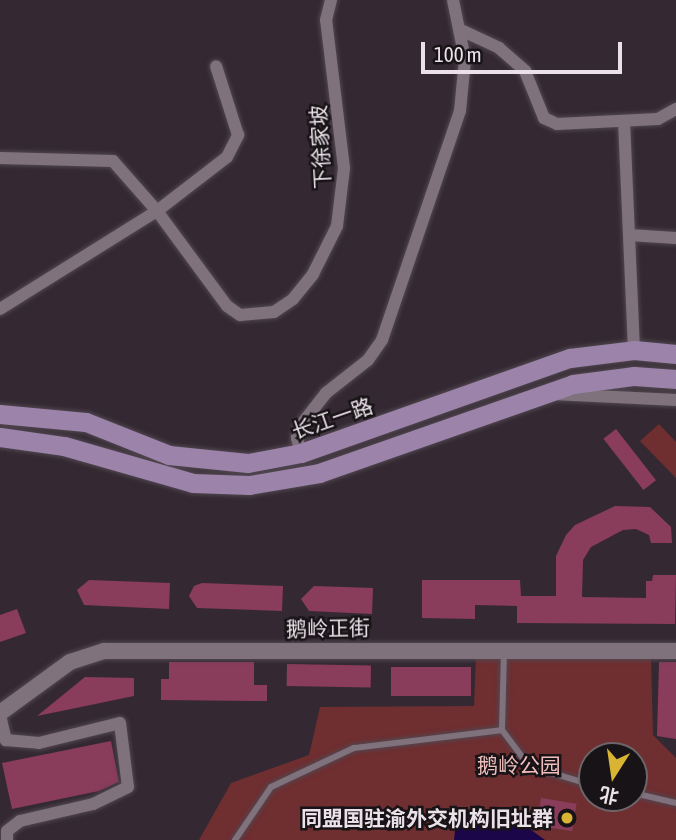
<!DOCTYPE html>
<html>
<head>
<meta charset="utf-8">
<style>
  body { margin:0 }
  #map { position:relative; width:676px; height:840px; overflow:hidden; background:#342932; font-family:"Asap Condensed","Noto Sans SC",sans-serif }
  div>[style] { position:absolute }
  .green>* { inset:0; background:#6f2e30 }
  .water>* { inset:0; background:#1a0649 }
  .building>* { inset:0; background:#8a3c5b; transform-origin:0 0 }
  .roads { filter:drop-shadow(0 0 2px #514750) drop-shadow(0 0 2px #514750) }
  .service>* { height:6px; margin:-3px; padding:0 3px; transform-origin:3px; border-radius:3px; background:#7f727c }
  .minor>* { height:12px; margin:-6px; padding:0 6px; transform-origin:6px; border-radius:6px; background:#7f727c }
  .tertiary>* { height:16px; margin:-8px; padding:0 8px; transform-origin:8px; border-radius:8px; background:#7f727c }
  .primary>* { height:19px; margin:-9.5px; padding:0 9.5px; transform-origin:9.5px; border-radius:9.5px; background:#9c83aa }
  .dots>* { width:19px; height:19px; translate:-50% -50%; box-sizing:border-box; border:4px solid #181317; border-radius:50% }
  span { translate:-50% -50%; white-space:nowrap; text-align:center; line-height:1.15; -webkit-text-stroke:5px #181317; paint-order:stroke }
  .street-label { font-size:21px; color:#eae2e8 }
  .park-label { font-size:21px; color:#f0bfbd }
  .poi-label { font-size:21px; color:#eae2e8; font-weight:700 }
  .right { translate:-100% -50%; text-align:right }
  .north { position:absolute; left:578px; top:742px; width:70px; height:70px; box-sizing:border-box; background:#181317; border:2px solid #6c666b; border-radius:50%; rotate:192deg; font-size:19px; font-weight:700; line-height:28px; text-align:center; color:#eae2e8 }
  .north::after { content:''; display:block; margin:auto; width:24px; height:32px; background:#d9b334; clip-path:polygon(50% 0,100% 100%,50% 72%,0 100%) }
  .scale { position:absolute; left:421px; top:42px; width:201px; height:32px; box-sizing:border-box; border:4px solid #eae2e8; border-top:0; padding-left:9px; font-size:21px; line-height:24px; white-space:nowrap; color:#eae2e8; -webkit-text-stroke:5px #181317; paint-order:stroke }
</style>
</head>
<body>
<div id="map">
  <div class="green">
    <i style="clip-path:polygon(659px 424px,676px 442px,676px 478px,640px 441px)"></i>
    <i style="clip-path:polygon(evenodd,476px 655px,651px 659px,653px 735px,676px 758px,676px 840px,199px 840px,231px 783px,309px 755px,320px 707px,474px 706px,476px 655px,592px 756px,634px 756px,634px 798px,592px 798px,592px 756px)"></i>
  </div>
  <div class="water">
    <i style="clip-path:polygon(502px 809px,545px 840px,454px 840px,456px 821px)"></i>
  </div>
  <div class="building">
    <i style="left:616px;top:429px;width:65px;height:16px;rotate:52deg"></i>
    <i style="clip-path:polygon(615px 506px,650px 507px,671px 527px,672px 543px,651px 543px,649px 535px,636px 529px,623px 530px,591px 547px,583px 560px,582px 597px,646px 598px,646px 581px,652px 581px,653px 575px,676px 575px,675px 624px,517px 623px,517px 606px,475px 605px,475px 619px,422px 618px,422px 580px,520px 580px,521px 596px,556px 596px,556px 556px,566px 535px,575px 525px)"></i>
    <i style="clip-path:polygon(89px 580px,170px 583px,169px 609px,84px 605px,77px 590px)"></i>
    <i style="clip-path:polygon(202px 583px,283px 586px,282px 611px,197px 608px,189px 596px,194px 586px)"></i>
    <i style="clip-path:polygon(314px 586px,373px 588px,372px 614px,309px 611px,301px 599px)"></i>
    <i style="clip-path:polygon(17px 609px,26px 633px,0 642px,0 615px)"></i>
    <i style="clip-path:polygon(169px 662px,254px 662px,254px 685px,267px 685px,267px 701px,161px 700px,161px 679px,169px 679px)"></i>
    <i style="clip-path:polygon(659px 662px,676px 662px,676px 739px,657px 736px)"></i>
    <i style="left:287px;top:664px;width:84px;height:22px;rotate:1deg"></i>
    <i style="left:471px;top:667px;width:29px;height:80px;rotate:90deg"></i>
    <i style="clip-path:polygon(85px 677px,134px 678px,134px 696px,37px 716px)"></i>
    <i style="clip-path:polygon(111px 741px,119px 782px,99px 791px,12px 809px,2px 763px)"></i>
    <i style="left:541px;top:798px;width:36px;height:28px;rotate:9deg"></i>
  </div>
  <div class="roads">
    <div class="service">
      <i style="left:504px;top:651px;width:79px;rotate:91.5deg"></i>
      <i style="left:502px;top:730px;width:45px;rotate:53.1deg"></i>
      <i style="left:529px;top:766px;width:66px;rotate:16.8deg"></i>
      <i style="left:634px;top:793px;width:43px;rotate:13.4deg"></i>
      <i style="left:235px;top:840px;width:64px;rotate:-55.8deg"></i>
      <i style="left:271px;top:787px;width:92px;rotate:-25.2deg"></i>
      <i style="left:354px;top:748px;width:149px;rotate:-6.9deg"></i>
    </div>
    <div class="minor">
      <i style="left:463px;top:31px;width:40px;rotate:25deg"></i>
      <i style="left:499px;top:48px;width:35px;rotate:41deg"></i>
      <i style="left:525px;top:71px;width:51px;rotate:68deg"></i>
      <i style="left:544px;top:118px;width:14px;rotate:25deg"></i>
      <i style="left:557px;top:124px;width:101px;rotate:-2.8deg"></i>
      <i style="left:658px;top:119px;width:21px;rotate:-29deg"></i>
      <i style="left:624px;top:121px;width:229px;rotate:87.5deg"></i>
      <i style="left:0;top:158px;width:113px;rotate:1.5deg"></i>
      <i style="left:113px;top:161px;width:67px;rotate:48.7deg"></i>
      <i style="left:157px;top:211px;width:118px;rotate:53.6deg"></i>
      <i style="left:227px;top:306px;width:16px;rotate:35deg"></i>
      <i style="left:240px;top:315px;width:34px;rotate:-5deg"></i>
      <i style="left:274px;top:312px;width:23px;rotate:-34deg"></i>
      <i style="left:293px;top:299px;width:32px;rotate:-51deg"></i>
      <i style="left:313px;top:274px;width:54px;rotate:-63.4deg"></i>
      <i style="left:337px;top:226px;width:58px;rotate:-83.1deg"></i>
      <i style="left:344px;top:168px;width:149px;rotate:-96.9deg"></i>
      <i style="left:326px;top:20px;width:21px;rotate:-76deg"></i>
      <i style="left:629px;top:235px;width:47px;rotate:3.7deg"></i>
      <i style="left:0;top:309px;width:185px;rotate:-32deg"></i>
      <i style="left:157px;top:211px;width:88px;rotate:-37.6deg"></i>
      <i style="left:227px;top:157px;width:25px;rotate:-63deg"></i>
      <i style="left:238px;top:135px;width:72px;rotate:-107.7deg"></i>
      <i style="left:554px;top:394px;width:122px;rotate:2.8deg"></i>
      <i style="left:301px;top:453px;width:16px;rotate:-105deg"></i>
      <i style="left:297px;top:438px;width:14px;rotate:-73deg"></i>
      <i style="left:301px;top:425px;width:41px;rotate:-52deg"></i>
      <i style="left:326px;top:393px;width:53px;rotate:-38.2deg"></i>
      <i style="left:368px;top:360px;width:24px;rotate:-55deg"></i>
      <i style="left:382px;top:340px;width:242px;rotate:-71.2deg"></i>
      <i style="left:460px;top:111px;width:52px;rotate:-84.5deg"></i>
      <i style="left:465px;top:59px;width:60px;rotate:-101.5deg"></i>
      <i style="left:0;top:715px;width:26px;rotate:77deg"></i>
      <i style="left:6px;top:740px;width:33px;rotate:5deg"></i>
      <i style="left:39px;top:743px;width:83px;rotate:-13.9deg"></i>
      <i style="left:120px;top:723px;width:64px;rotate:82.9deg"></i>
      <i style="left:128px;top:787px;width:39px;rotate:154deg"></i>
      <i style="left:93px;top:804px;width:75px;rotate:166.9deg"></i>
      <i style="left:20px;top:821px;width:16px;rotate:142deg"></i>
      <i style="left:7px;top:831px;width:9px;rotate:90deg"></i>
    </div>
    <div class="tertiary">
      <i style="left:0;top:713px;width:87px;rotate:-36.1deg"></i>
      <i style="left:70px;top:662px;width:36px;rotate:-18deg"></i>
      <i style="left:104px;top:651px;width:572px"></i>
    </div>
    <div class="primary">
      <i style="left:0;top:414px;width:86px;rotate:5.3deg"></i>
      <i style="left:86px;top:422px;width:89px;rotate:21.7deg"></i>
      <i style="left:169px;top:455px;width:79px;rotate:5.8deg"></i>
      <i style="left:248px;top:463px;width:54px;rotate:-10.7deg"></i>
      <i style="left:301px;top:453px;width:285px;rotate:-19.5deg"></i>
      <i style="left:570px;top:358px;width:64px;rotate:-7.1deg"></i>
      <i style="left:634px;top:350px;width:42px;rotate:5.4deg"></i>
      <i style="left:0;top:437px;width:65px;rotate:8deg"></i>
      <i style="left:64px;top:446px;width:134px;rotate:16deg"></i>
      <i style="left:193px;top:483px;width:56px;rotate:2deg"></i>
      <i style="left:249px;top:485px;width:71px;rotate:-9.7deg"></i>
      <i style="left:319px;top:473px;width:269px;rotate:-19.3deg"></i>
      <i style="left:573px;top:384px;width:62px;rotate:-7.5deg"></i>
      <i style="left:634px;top:376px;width:42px;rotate:4.1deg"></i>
    </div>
  </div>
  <div class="dots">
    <i style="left:567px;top:818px;background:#d9b334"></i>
  </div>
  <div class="street-label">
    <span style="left:320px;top:147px;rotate:-93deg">下徐家坡</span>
    <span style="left:332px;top:418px;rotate:-19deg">长江一路</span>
    <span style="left:328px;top:628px;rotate:-1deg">鹅岭正街</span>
  </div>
  <div class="park-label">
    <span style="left:519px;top:765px">鹅岭公园</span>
  </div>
  <div class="poi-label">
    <span class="right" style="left:553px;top:818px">同盟国驻渝外交机构旧址群</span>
  </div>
  <div class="north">北</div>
  <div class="scale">100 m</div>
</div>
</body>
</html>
